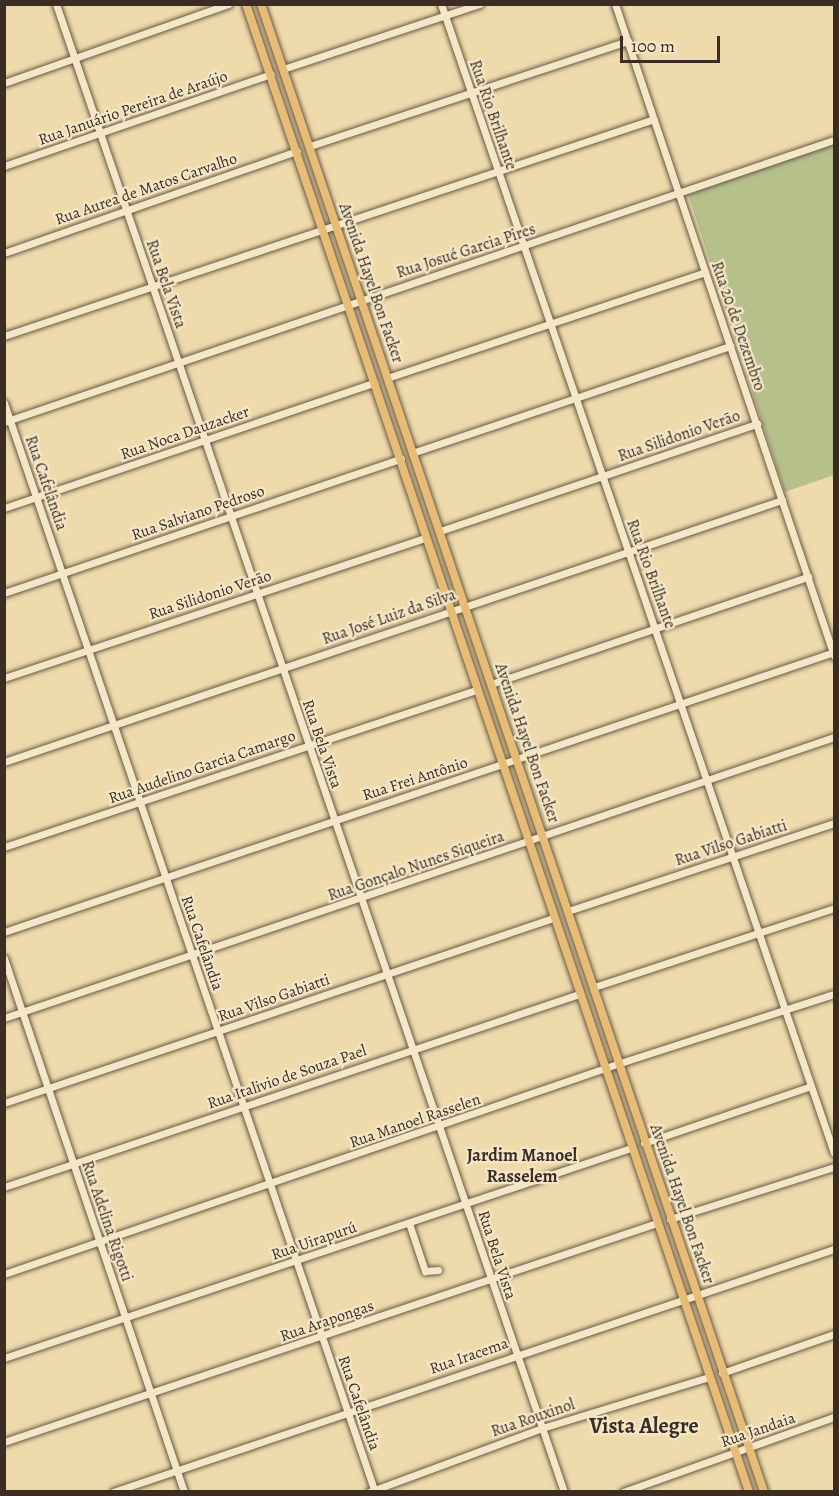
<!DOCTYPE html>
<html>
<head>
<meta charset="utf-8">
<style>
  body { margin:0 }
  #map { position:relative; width:839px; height:1496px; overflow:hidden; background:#eedaaa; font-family:Alegreya,serif }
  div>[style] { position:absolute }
  .green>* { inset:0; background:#b5c08b }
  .roads { filter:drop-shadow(0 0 2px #685845) drop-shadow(0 0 2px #685845) }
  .minor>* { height:7px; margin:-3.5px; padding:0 3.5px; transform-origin:3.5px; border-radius:3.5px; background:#f4e7c8 }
  .major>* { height:8px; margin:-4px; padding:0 4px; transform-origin:4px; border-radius:4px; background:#e7bd75 }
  span { translate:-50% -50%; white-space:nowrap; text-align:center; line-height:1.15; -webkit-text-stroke:4.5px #f4e7c8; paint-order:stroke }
  .street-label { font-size:16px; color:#3b2d23 }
  .neighbourhood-label { font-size:18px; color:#3b2d23; font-weight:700 }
  .district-label { font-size:22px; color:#3b2d23; font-weight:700 }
  .frame { position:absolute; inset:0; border:6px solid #3b2d23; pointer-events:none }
  .scale { position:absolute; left:620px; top:36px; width:100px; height:27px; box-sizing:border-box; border:3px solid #3b2d23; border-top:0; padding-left:8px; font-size:18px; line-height:21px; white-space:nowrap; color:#3b2d23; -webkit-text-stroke:4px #f4e7c8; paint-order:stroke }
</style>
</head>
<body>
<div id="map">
  <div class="green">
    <i style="clip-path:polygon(834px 144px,834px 475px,785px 492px,688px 194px)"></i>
  </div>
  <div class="roads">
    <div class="minor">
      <i style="left:56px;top:4px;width:1572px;rotate:71.15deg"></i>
      <i style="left:441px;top:4px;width:1214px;rotate:71.12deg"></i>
      <i style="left:615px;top:4px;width:688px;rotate:71.43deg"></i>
      <i style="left:283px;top:69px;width:207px;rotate:-18.3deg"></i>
      <i style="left:4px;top:83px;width:238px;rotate:-19.4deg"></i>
      <i style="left:310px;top:146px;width:335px;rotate:-18.3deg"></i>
      <i style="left:4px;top:166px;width:282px;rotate:-19deg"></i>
      <i style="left:4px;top:253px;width:310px;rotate:-19.2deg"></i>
      <i style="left:4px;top:336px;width:685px;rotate:-18.46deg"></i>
      <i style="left:387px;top:378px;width:335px;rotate:-18.4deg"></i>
      <i style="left:4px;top:403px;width:1150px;rotate:71.19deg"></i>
      <i style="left:4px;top:422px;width:877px;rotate:-18.77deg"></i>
      <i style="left:412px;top:453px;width:336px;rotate:-18.6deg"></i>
      <i style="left:4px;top:508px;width:391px;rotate:-18.7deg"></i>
      <i style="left:440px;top:531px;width:335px;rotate:-18.7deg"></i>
      <i style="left:4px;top:593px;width:419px;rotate:-18.7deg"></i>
      <i style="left:4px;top:678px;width:443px;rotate:-18.4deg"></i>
      <i style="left:491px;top:684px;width:335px;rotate:-18.7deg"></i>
      <i style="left:4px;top:762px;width:821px;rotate:-18.61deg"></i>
      <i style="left:4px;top:847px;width:497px;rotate:-18.4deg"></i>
      <i style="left:568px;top:911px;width:280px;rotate:-18.3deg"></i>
      <i style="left:4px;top:932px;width:876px;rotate:-18.64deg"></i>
      <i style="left:4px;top:958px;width:564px;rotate:71.37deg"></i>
      <i style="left:594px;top:987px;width:253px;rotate:-18.2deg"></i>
      <i style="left:4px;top:1018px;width:876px;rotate:-18.7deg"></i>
      <i style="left:4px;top:1103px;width:579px;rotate:-18.62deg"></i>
      <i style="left:644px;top:1143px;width:176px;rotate:-18.8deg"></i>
      <i style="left:4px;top:1187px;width:607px;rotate:-18.55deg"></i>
      <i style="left:670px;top:1219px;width:172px;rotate:-17.6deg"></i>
      <i style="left:409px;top:1223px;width:51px;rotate:71.6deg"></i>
      <i style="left:425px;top:1271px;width:13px;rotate:-4deg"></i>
      <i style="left:4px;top:1274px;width:651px;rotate:-18.91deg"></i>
      <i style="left:620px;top:1063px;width:225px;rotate:-17.9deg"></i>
      <i style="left:4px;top:1358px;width:661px;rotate:-18.52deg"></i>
      <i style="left:722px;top:1373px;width:119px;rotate:-19.2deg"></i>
      <i style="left:4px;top:1442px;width:689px;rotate:-18.54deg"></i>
      <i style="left:113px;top:1492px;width:761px;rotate:-18.63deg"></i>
      <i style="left:369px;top:1492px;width:184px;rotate:-20.3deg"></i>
      <i style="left:542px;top:1428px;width:175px;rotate:-17deg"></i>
      <i style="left:623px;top:1492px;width:224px;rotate:-19.6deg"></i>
    </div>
    <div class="major">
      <i style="left:246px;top:4px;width:1571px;rotate:71.32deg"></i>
      <i style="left:261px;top:4px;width:1571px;rotate:71.32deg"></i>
    </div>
  </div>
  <div class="street-label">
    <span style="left:133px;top:108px;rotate:-19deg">Rua Januário Pereira de Araújo</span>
    <span style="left:493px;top:115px;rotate:71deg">Rua Rio Brilhante</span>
    <span style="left:146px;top:189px;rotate:-19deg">Rua Aurea de Matos Carvalho</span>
    <span style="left:466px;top:251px;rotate:-18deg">Rua Josué Garcia Pires</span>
    <span style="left:371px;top:283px;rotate:71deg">Avenida Hayel Bon Facker</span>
    <span style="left:166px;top:284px;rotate:71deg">Rua Bela Vista</span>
    <span style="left:738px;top:326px;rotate:71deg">Rua 20 de Dezembro</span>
    <span style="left:185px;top:433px;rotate:-19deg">Rua Noca Dauzacker</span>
    <span style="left:679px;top:436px;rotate:-19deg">Rua Silidonio Verão</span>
    <span style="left:46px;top:483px;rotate:71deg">Rua Cafelândia</span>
    <span style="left:198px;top:513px;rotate:-19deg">Rua Salviano Pedroso</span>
    <span style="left:651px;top:574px;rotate:70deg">Rua Rio Brilhante</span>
    <span style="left:210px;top:595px;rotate:-18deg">Rua Silidonio Verão</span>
    <span style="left:389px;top:617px;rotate:-19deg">Rua José Luiz da Silva</span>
    <span style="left:527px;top:743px;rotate:71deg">Avenida Hayel Bon Facker</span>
    <span style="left:322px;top:744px;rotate:71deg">Rua Bela Vista</span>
    <span style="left:202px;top:767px;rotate:-19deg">Rua Audelino Garcia Camargo</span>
    <span style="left:415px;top:779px;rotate:-18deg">Rua Frei Antônio</span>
    <span style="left:731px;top:843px;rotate:-18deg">Rua Vilso Gabiatti</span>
    <span style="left:416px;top:866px;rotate:-19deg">Rua Gonçalo Nunes Siqueira</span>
    <span style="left:202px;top:943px;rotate:71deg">Rua Cafelândia</span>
    <span style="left:274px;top:998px;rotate:-19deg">Rua Vilso Gabiatti</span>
    <span style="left:287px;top:1077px;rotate:-19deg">Rua Italivio de Souza Pael</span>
    <span style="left:415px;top:1121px;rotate:-19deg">Rua Manoel Rasselen</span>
    <span style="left:682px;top:1204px;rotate:71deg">Avenida Hayel Bon Facker</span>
    <span style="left:107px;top:1221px;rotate:71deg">Rua Adelina Rigotti</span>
    <span style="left:314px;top:1241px;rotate:-19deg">Rua Uirapurú</span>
    <span style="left:497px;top:1255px;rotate:72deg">Rua Bela Vista</span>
    <span style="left:327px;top:1321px;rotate:-19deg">Rua Arapongas</span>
    <span style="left:469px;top:1356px;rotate:-19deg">Rua Iracema</span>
    <span style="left:359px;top:1403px;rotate:71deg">Rua Cafelândia</span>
    <span style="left:533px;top:1418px;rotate:-19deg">Rua Rouxinol</span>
    <span style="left:758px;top:1430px;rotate:-19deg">Rua Jandaia</span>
  </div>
  <div class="neighbourhood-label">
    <span style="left:522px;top:1166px">Jardim Manoel<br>Rasselem</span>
  </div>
  <div class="district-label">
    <span style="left:644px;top:1427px">Vista Alegre</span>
  </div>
  <div class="frame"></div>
  <div class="scale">100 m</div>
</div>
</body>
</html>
